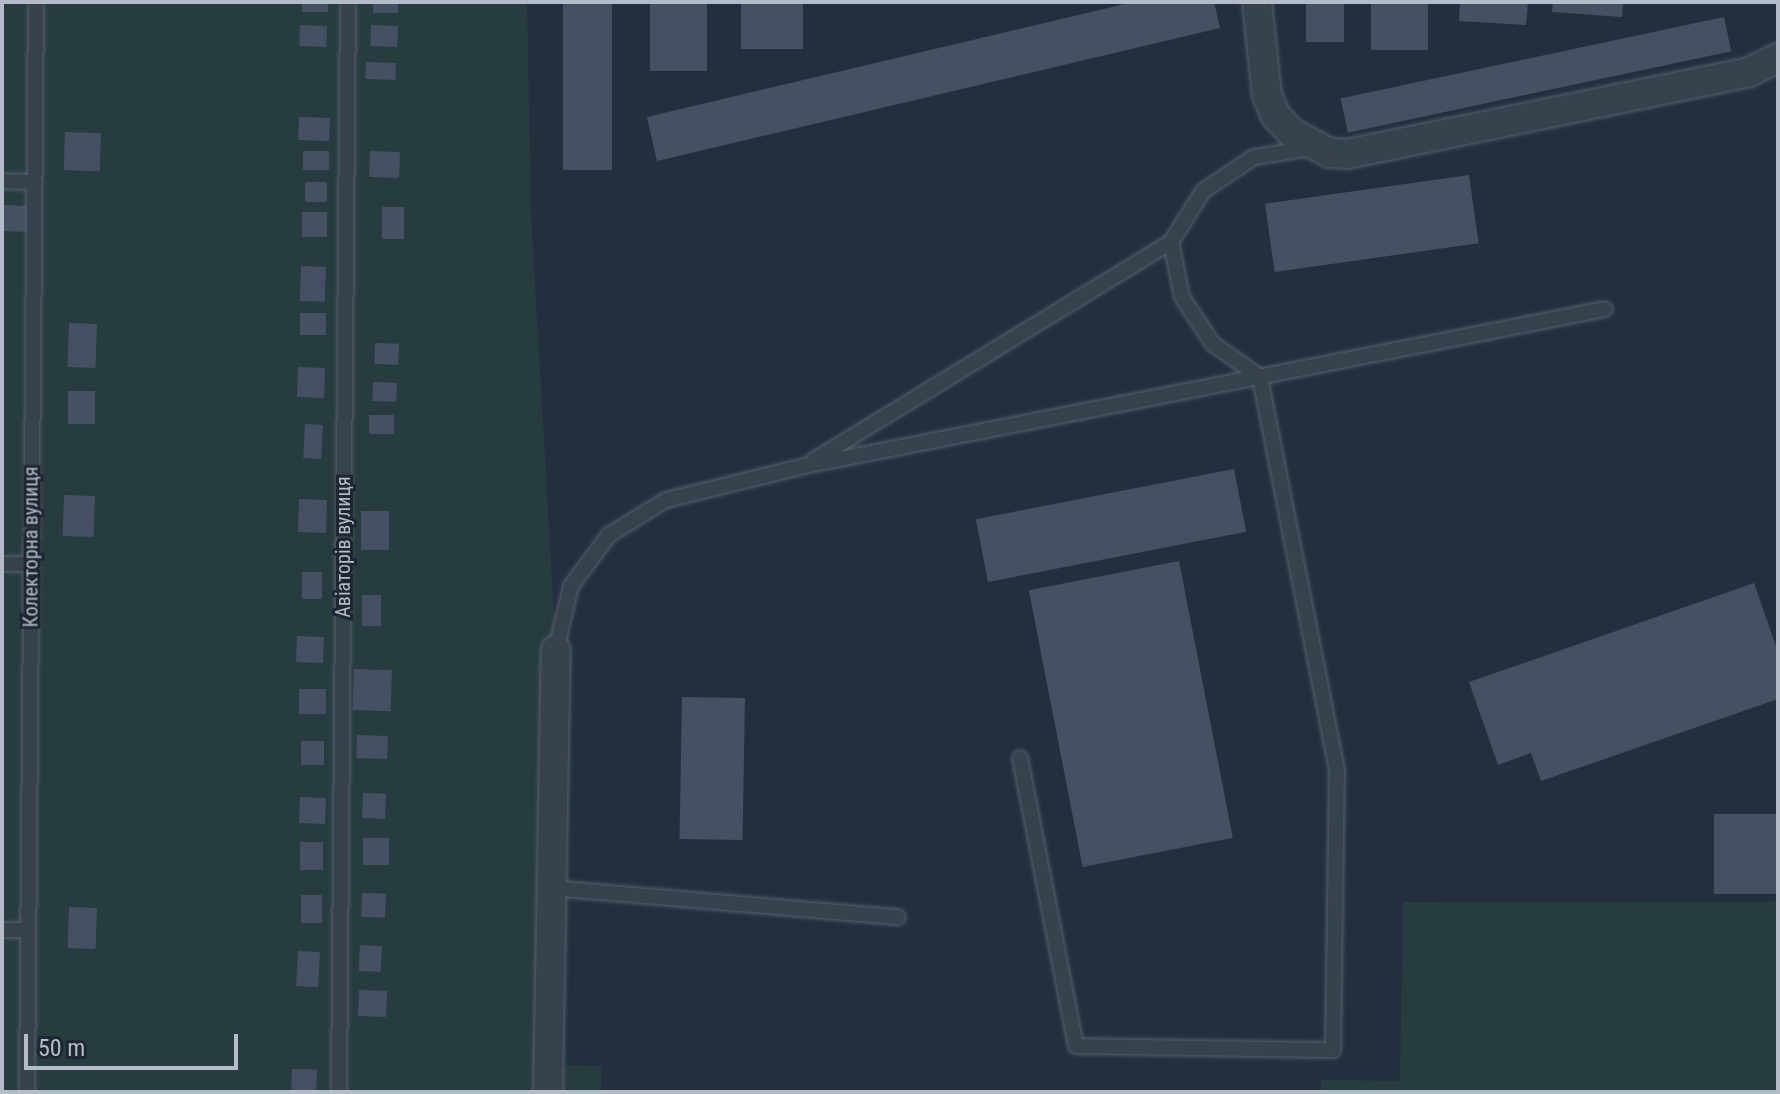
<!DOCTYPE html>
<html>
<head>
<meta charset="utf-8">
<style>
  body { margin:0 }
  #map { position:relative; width:1780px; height:1094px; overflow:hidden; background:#242f3e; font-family:"Roboto Condensed",sans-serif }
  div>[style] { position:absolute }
  .green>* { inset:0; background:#263c3f }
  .building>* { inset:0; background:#455162; transform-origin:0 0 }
  .roads { filter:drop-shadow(0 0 2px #565f6c) drop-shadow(0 0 2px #565f6c) }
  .service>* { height:14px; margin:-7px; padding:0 7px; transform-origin:7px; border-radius:7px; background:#38414e }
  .minor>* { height:28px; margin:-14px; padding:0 14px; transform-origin:14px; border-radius:14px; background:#38414e }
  span { translate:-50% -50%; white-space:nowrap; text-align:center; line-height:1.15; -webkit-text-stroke:6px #1d2633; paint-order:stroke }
  .street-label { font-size:20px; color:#b4bcc9 }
  .frame { position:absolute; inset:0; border:4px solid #b4bcc9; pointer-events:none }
  .scale { position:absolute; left:24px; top:1034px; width:214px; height:36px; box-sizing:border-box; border:4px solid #b4bcc9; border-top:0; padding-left:10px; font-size:24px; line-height:28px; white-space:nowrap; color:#b4bcc9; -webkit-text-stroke:6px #1d2633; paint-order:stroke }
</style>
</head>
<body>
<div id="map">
  <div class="green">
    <i style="clip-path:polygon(2px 2px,527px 2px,531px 212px,556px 650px,549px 1065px,602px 1066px,601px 1092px,2px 1092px)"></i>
    <i style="clip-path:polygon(1778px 901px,1778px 1092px,1321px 1092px,1321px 1080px,1400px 1081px,1403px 902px)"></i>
  </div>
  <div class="building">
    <i style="left:302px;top:2px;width:26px;height:10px"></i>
    <i style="left:373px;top:2px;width:25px;height:11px"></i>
    <i style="left:563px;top:2px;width:49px;height:168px"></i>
    <i style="left:650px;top:2px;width:57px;height:69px"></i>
    <i style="left:741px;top:2px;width:62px;height:47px"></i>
    <i style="clip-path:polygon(1133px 2px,1214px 2px,1220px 28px,657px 161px,647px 117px)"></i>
    <i style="left:1306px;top:2px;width:38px;height:40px"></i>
    <i style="left:1371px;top:2px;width:57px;height:48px"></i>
    <i style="clip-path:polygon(1460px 2px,1528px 2px,1526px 25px,1459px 21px)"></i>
    <i style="clip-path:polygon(1553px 2px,1623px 2px,1622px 17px,1552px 12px)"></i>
    <i style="left:1724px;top:17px;width:35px;height:392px;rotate:78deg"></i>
    <i style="left:300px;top:25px;width:27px;height:21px;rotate:2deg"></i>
    <i style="left:371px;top:25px;width:27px;height:21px;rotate:2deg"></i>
    <i style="left:366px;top:62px;width:30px;height:17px;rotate:2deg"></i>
    <i style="left:299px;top:117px;width:31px;height:23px;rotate:2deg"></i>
    <i style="left:65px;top:132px;width:36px;height:38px;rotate:2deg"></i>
    <i style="left:303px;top:151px;width:26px;height:19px"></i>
    <i style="left:370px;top:151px;width:30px;height:26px;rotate:2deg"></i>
    <i style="left:1469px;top:175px;width:69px;height:206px;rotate:82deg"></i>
    <i style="left:305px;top:182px;width:22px;height:20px"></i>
    <i style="left:2px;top:205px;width:28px;height:26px;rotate:2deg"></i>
    <i style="left:382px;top:207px;width:22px;height:32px"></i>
    <i style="left:302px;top:212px;width:25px;height:25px"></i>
    <i style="left:301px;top:266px;width:25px;height:35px;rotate:2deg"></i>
    <i style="left:300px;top:313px;width:26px;height:22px"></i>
    <i style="left:69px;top:323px;width:28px;height:44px;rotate:2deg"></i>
    <i style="left:375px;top:343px;width:24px;height:21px;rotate:2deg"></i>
    <i style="left:298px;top:367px;width:27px;height:30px;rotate:2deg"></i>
    <i style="left:373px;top:382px;width:24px;height:19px;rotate:2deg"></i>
    <i style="left:68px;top:391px;width:27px;height:33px"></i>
    <i style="left:369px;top:415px;width:25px;height:19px"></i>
    <i style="left:305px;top:424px;width:18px;height:34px;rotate:3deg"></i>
    <i style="left:1234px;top:469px;width:64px;height:263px;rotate:79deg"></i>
    <i style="left:64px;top:495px;width:31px;height:41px;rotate:2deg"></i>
    <i style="left:299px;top:499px;width:28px;height:33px;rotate:2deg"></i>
    <i style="left:361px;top:511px;width:28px;height:39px"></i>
    <i style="left:1179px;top:561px;width:282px;height:153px;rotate:79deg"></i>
    <i style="left:302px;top:572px;width:20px;height:27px"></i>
    <i style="clip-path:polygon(1754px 583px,1778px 652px,1778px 699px,1541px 781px,1531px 753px,1498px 765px,1469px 682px)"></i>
    <i style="left:362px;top:595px;width:19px;height:31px"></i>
    <i style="left:297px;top:636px;width:27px;height:26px;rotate:2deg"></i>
    <i style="left:354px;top:669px;width:38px;height:41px;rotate:2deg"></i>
    <i style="left:299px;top:689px;width:27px;height:25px"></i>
    <i style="left:682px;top:697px;width:63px;height:142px;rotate:1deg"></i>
    <i style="left:357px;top:735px;width:31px;height:23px;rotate:2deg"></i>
    <i style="left:301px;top:741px;width:23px;height:24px"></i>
    <i style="left:363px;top:793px;width:23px;height:25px;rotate:2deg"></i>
    <i style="left:300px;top:797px;width:26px;height:26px;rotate:2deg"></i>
    <i style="left:1714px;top:814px;width:64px;height:80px"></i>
    <i style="left:363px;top:838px;width:26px;height:27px"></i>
    <i style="left:300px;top:842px;width:23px;height:28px"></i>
    <i style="left:362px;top:893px;width:24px;height:24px;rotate:2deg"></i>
    <i style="left:301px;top:895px;width:21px;height:28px"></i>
    <i style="left:69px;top:907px;width:28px;height:41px;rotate:2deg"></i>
    <i style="left:360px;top:945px;width:22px;height:26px;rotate:3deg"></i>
    <i style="left:298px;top:951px;width:22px;height:35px;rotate:3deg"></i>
    <i style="left:359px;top:990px;width:28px;height:26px;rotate:2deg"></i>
    <i style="left:292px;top:1069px;width:25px;height:23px;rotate:2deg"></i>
  </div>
  <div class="roads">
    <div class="service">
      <i style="left:2px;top:181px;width:33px;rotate:2deg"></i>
      <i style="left:814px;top:460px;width:418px;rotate:-31.4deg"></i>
      <i style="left:1171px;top:242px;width:60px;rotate:-57.9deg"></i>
      <i style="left:1203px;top:191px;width:61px;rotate:-33.7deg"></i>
      <i style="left:1254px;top:157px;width:60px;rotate:-8.7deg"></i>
      <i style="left:2px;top:564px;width:29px"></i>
      <i style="left:556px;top:650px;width:66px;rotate:-76.8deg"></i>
      <i style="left:571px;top:586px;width:64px;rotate:-53.3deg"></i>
      <i style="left:609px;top:535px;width:67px;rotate:-31.6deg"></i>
      <i style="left:666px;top:500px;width:142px;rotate:-13.8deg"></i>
      <i style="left:804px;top:466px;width:816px;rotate:-11.09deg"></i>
      <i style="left:1020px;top:758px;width:293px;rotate:79deg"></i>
      <i style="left:1076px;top:1046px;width:257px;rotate:0.9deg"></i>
      <i style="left:1333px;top:1050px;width:280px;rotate:-89.2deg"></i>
      <i style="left:1337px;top:770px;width:400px;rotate:-101.1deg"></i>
      <i style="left:1260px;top:377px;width:57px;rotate:-144.9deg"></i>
      <i style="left:1213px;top:344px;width:56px;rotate:-123.4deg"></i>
      <i style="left:1182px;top:297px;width:56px;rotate:-101.3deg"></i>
      <i style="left:551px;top:888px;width:348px;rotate:4.8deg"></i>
      <i style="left:2px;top:930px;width:26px"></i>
      <i style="left:27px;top:1092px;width:1090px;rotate:-89.53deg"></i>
      <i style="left:339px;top:1092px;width:1090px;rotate:-89.53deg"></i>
    </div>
    <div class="minor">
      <i style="left:1257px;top:2px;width:94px;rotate:83.9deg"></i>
      <i style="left:1267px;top:95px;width:23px;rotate:67deg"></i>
      <i style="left:1276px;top:116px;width:23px;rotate:47deg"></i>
      <i style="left:1292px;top:133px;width:43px;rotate:27.8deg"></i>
      <i style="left:1330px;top:153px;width:17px;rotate:3deg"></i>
      <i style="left:1347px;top:154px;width:410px;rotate:-11.5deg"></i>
      <i style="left:1749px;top:72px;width:32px;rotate:-26deg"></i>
      <i style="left:548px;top:1092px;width:442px;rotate:-89deg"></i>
    </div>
  </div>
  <div class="street-label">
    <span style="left:31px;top:547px;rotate:-90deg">Колекторна вулиця</span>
    <span style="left:343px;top:547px;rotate:-90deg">Авіаторів вулиця</span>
  </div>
  <div class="frame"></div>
  <div class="scale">50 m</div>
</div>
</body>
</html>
